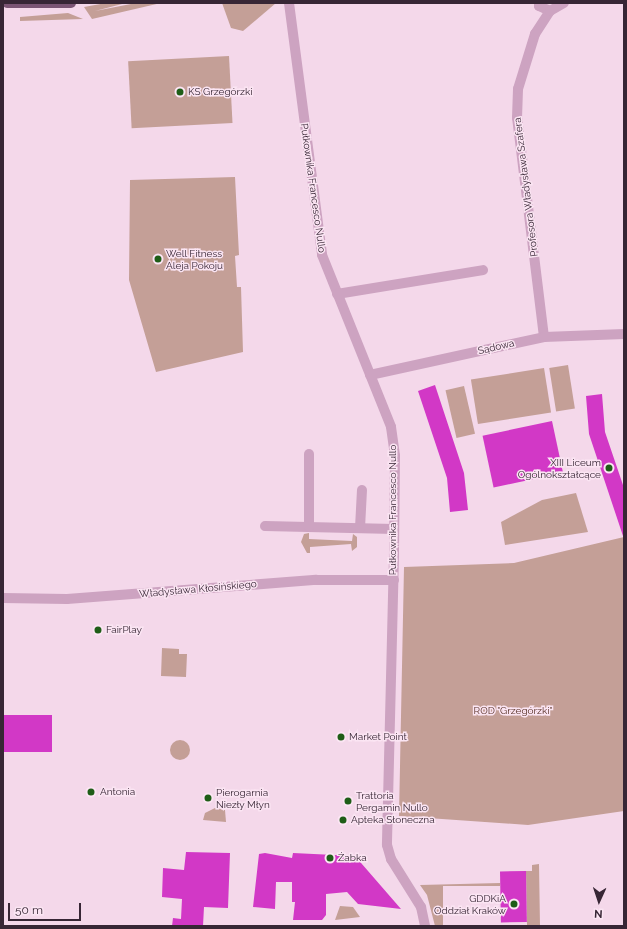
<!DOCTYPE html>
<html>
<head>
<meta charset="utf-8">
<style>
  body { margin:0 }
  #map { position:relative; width:627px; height:929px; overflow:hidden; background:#f4d8ea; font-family:Raleway,sans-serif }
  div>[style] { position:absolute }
  .green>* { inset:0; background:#c49f97; transform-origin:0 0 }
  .round { border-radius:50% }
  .building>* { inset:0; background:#d238c6; transform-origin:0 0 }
  .minor>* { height:10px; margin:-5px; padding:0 5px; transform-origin:5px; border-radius:5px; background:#cda3c1 }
  .major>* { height:10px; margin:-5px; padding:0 5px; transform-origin:5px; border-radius:5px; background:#7b5574 }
  .dots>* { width:11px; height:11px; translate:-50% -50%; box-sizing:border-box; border:2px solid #fbe5f3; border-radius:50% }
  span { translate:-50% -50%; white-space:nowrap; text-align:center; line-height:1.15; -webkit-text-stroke:3px #fbe5f3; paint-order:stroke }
  .poi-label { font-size:10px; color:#372635 }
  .left { translate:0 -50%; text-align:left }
  .right { translate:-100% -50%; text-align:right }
  .street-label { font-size:10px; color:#372635 }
  .park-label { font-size:10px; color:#583127 }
  .frame { position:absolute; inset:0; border:4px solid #372635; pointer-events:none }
  .north { position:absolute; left:579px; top:881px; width:40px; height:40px; -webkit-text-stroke:3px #fbe5f3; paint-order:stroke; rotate:183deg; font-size:11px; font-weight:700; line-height:16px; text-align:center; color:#372635 }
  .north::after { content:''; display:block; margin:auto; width:14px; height:18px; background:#372635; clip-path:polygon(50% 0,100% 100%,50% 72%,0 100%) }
  .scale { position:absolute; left:8px; top:903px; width:73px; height:18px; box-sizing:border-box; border:2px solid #372635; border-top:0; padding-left:5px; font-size:12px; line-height:14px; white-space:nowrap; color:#372635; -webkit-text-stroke:3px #fbe5f3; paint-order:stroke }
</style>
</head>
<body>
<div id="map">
  <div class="green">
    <i style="clip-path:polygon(106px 3px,126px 3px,95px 11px,136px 3px,161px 3px,92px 19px,84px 7px)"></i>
    <i style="clip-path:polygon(222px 3px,276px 3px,243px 31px,231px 28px)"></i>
    <i style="clip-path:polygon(68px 13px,83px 19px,20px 21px,20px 17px)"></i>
    <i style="left:229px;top:56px;width:67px;height:101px;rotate:87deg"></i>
    <i style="clip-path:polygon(235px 177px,239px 255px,235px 256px,237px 287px,241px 287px,243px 352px,156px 372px,129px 280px,130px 180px)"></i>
    <i style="left:568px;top:365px;width:44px;height:19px;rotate:81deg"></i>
    <i style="left:544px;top:368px;width:45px;height:74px;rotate:81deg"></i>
    <i style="left:464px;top:386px;width:49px;height:19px;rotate:77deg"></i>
    <i style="clip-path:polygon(576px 493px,588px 532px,505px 545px,501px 522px,542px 500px)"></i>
    <i style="clip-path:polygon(309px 533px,309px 539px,352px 541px,353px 534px,357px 537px,357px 547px,352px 551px,351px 544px,310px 547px,310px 553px,307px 553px,301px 542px,304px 534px)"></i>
    <i style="clip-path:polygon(624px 537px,624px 811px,528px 825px,399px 816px,404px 567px,514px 563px)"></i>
    <i style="clip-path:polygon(162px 648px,179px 649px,179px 654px,187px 654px,186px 677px,161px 676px)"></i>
    <i class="round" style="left:170px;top:740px;width:20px;height:20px"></i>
    <i style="clip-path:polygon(215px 808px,225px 810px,226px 822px,203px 820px,205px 813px)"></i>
    <i style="clip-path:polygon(539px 864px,540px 926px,527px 926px,526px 871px,532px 871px,532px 865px)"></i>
    <i style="clip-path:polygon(500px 883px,500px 886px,443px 886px,443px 926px,435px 926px,427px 895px,420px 885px)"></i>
    <i style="clip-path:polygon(340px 906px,353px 907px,360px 917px,335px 920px)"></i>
  </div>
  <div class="building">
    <i style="clip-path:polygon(435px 385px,464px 473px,468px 510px,450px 512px,447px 478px,418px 391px)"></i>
    <i style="clip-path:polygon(602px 394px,605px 432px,624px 488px,623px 536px,589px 434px,586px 396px)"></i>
    <i style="left:552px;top:421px;width:53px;height:71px;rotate:78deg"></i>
    <i style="left:3px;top:715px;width:49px;height:37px"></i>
    <i style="clip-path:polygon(186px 852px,230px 853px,228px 908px,204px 907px,203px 926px,172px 926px,173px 918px,181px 919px,182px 899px,162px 897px,163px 868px,184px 870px)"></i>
    <i style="clip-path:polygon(265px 853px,292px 858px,293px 853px,355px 856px,401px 909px,358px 904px,347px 892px,326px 894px,326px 915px,322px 920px,293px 920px,295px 902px,292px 902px,292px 882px,276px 882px,275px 909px,253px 907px,259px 854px)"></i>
    <i style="left:526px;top:871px;width:51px;height:26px;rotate:89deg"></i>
  </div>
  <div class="minor">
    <i style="left:289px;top:3px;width:254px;rotate:82.5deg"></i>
    <i style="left:322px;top:255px;width:185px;rotate:68.1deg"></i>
    <i style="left:391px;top:427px;width:29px;rotate:82deg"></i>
    <i style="left:395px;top:456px;width:99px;rotate:90.6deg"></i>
    <i style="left:394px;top:555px;width:290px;rotate:91.4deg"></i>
    <i style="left:387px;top:845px;width:15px;rotate:74deg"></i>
    <i style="left:391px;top:859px;width:57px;rotate:58deg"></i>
    <i style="left:421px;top:907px;width:19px;rotate:78deg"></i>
    <i style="left:539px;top:3px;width:3px;rotate:90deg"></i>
    <i style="left:539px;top:6px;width:12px;rotate:24deg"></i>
    <i style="left:337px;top:294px;width:148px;rotate:-9.3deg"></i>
    <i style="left:544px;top:337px;width:221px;rotate:-97deg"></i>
    <i style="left:517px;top:118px;width:29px;rotate:-88deg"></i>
    <i style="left:518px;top:89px;width:58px;rotate:-72.8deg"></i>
    <i style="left:535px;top:34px;width:27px;rotate:-57deg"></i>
    <i style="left:550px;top:11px;width:16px;rotate:-30deg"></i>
    <i style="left:370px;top:375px;width:178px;rotate:-12.3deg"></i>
    <i style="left:544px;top:337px;width:80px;rotate:-2.1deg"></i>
    <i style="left:265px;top:526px;width:129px;rotate:1.3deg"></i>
    <i style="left:309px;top:527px;width:73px;rotate:-90deg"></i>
    <i style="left:360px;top:528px;width:38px;rotate:-87deg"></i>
    <i style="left:3px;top:598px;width:64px;rotate:0.9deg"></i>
    <i style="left:67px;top:599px;width:250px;rotate:-4.4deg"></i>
    <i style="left:316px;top:580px;width:78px"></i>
  </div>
  <div class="major">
    <i style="left:7px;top:3px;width:64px"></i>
  </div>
  <div class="dots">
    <i style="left:180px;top:92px;background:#1e5d17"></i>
    <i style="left:158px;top:259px;background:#1e5d17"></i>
    <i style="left:609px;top:468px;background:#1e5d17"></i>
    <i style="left:98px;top:630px;background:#1e5d17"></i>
    <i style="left:341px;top:737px;background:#1e5d17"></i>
    <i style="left:91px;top:792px;background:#1e5d17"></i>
    <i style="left:208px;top:798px;background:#1e5d17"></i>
    <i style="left:348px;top:801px;background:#1e5d17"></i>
    <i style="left:343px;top:820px;background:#1e5d17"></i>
    <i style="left:330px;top:858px;background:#1e5d17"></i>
    <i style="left:514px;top:904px;background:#1e5d17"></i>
  </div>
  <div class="poi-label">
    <span class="left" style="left:188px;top:92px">KS Grzegórzki</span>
    <span class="left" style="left:166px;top:259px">Well Fitness<br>Aleja Pokoju</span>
    <span class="right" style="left:601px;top:468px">XIII Liceum<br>Ogólnokształcące</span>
    <span class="left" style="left:106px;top:630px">FairPlay</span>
    <span class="left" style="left:349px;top:737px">Market Point</span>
    <span class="left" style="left:100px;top:792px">Antonia</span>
    <span class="left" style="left:216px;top:798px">Pierogarnia<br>Niezły Młyn</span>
    <span class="left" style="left:356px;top:801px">Trattoria<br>Pergamin Nullo</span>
    <span class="left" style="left:351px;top:820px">Apteka Słoneczna</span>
    <span class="left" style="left:338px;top:858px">Żabka</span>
    <span class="right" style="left:506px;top:904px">GDDKiA<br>Oddział Kraków</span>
  </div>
  <div class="street-label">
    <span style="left:526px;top:187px;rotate:-97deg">Profesora Władysława Szafera</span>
    <span style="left:313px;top:188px;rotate:82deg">Pułkownika Francesco Nullo</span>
    <span style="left:496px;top:347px;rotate:-13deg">Sądowa</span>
    <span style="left:393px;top:510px;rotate:-90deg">Pułkownika Francesco Nullo</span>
    <span style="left:198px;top:589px;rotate:-5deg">Władysława Kłosińskiego</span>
  </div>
  <div class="park-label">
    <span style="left:513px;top:711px">ROD "Grzegórzki"</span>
  </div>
  <div class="frame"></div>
  <div class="north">N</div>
  <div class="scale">50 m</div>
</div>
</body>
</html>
